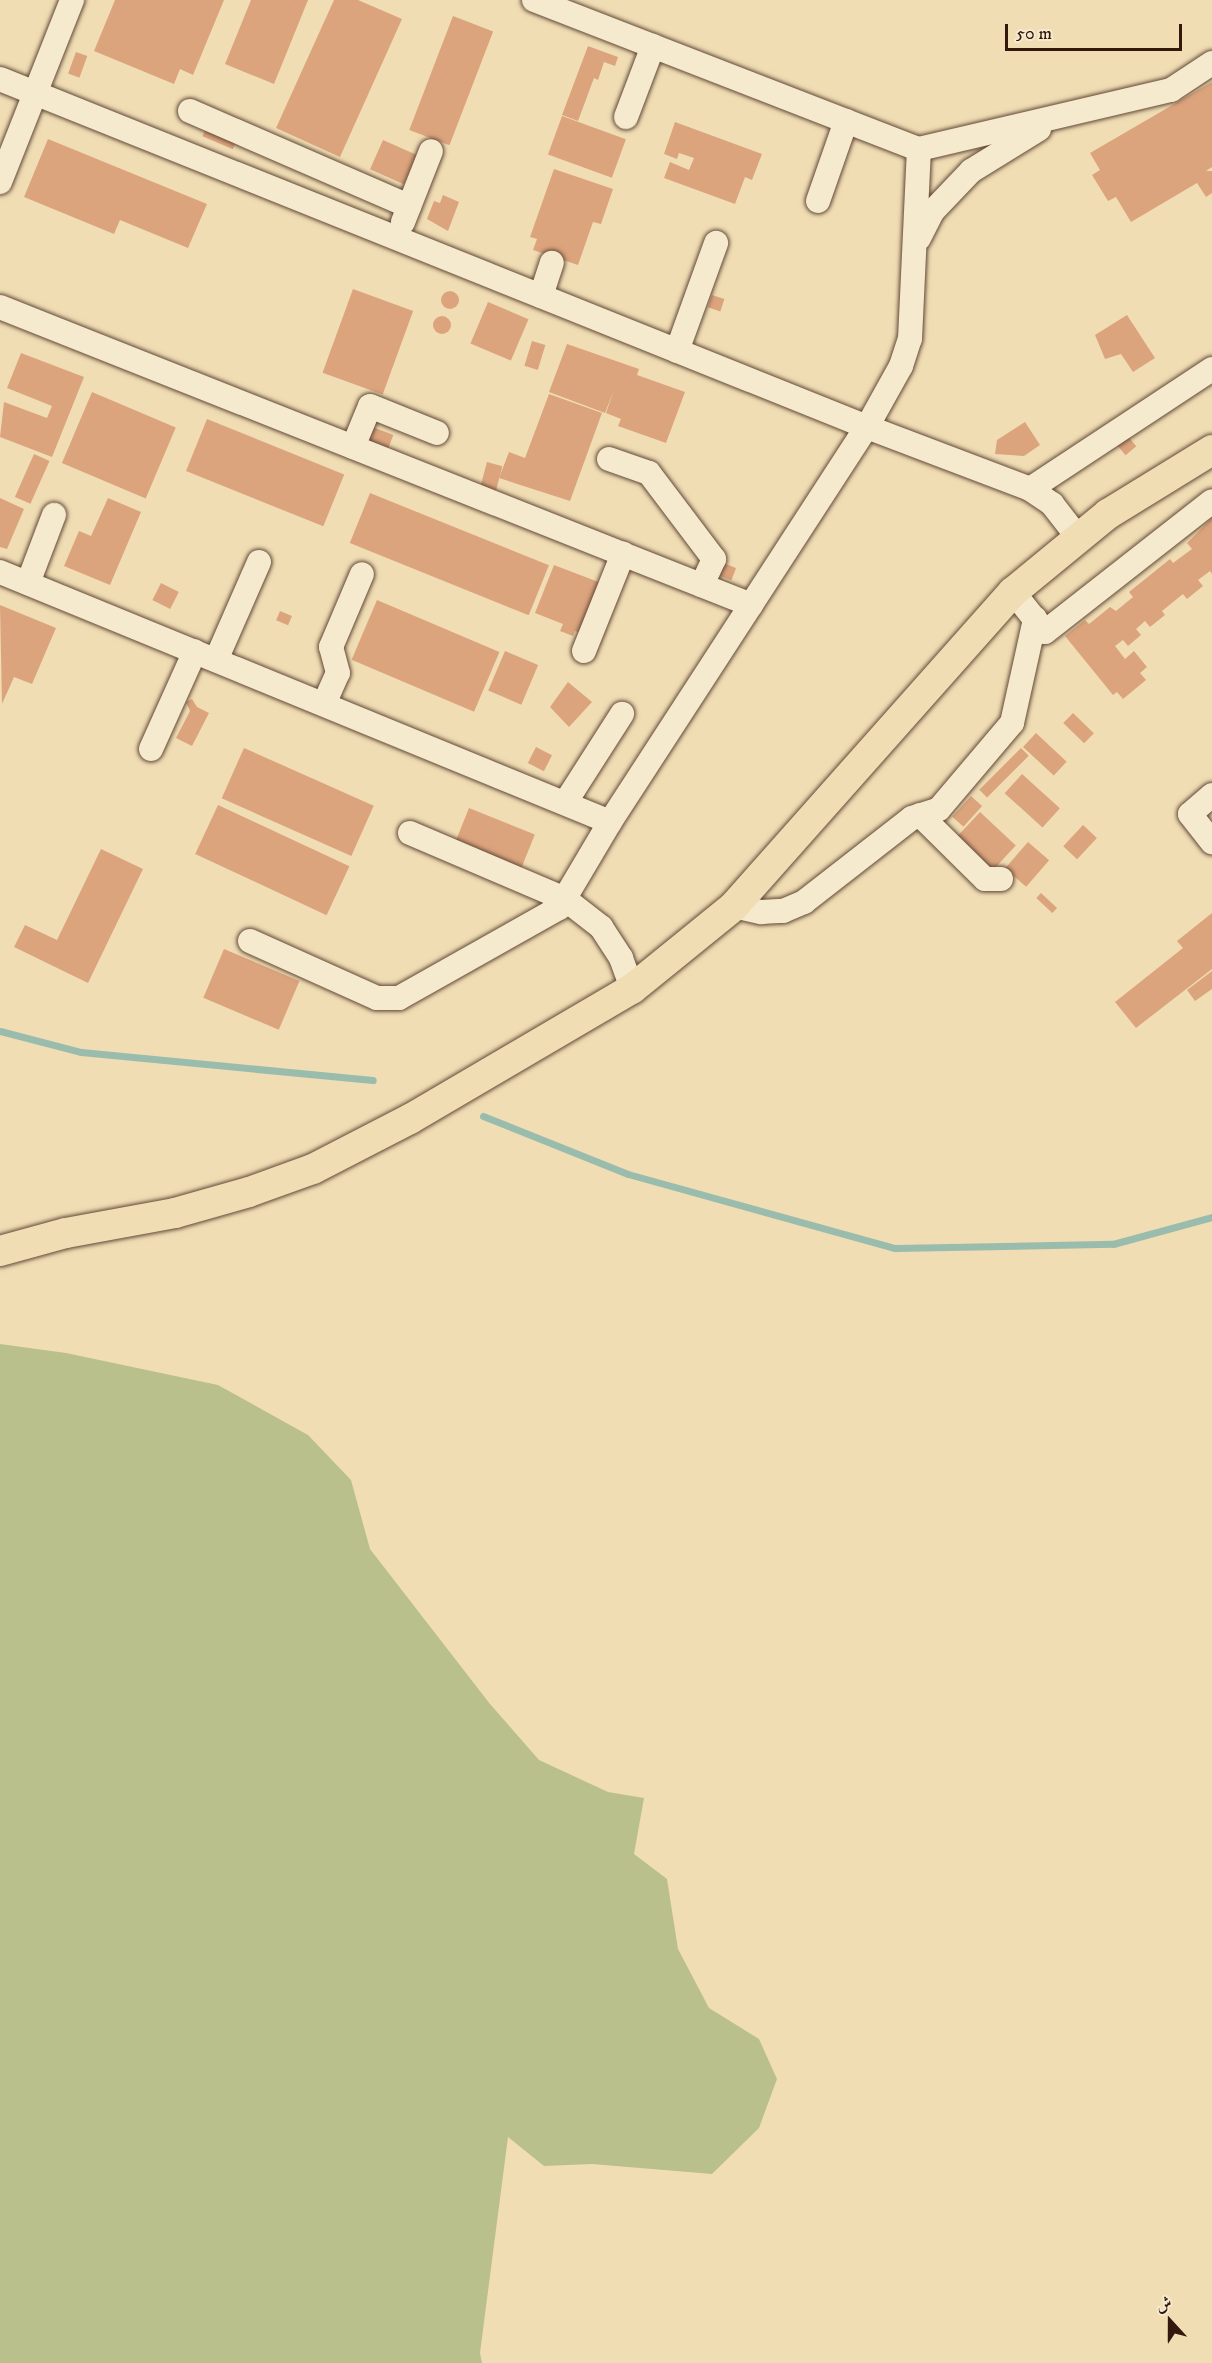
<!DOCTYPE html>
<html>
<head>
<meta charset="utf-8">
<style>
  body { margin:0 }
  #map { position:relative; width:1212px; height:2363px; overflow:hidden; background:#f0ddb4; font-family:"IM FELL DW Pica",Amiri,serif }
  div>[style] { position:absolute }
  .green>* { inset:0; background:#bac08c }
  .stream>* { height:7px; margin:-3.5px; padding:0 3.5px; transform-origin:3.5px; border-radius:3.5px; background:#9abcad }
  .building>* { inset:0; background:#dca47d; transform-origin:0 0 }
  .round { border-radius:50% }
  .roads { filter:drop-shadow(0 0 2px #624937) drop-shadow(0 0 2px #624937) }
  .minor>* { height:24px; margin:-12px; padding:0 12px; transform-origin:12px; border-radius:12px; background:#f5e9ce }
  .major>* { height:30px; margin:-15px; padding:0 15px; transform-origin:15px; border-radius:15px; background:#f0ddb4 }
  span { translate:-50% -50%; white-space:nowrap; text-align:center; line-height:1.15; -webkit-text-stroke:4.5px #f5e9ce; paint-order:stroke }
  .north { position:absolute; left:1140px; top:2291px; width:60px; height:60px; -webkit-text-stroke:4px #f5e9ce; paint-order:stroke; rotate:339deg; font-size:16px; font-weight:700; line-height:24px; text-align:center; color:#32180d }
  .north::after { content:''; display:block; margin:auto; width:21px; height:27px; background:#32180d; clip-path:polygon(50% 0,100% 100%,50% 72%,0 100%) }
  .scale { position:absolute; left:1005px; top:24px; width:177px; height:27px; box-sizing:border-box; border:3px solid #32180d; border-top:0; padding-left:8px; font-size:18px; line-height:21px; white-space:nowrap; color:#32180d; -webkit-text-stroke:4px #f5e9ce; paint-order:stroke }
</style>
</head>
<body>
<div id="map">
  <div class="green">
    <i style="clip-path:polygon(0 1344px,66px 1353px,218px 1385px,308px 1435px,351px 1480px,370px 1549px,490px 1704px,539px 1760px,608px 1792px,644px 1798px,634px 1854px,667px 1879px,678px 1949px,709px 2008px,759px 2039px,777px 2079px,759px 2128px,712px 2174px,592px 2164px,544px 2166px,508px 2137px,480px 2353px,482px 2363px,0 2363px)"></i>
  </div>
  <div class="stream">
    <i style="left:0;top:1031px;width:84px;rotate:14.5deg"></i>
    <i style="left:81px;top:1052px;width:293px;rotate:5.5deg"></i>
    <i style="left:483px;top:1116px;width:156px;rotate:21.8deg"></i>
    <i style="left:628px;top:1174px;width:277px;rotate:15.5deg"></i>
    <i style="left:895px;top:1248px;width:218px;rotate:-1.1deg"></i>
    <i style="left:1113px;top:1244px;width:103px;rotate:-15.3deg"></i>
  </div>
  <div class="building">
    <i style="clip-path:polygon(115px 0,224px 0,193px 75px,180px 69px,174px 84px,94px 51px)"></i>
    <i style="clip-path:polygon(251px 0,308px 0,274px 84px,225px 64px)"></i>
    <i style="clip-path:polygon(334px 0,358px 0,402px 19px,340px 157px,276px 128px)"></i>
    <i style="left:453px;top:16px;width:43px;height:122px;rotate:21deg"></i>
    <i style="clip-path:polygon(588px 46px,618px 57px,615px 66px,604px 62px,598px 80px,594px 78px,578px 121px,562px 115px)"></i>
    <i style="left:76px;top:52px;width:12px;height:23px;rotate:20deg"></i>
    <i style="clip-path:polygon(1212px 82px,1212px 167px,1206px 171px,1212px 171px,1212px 193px,1206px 197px,1197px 183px,1131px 222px,1116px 197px,1108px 201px,1092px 175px,1100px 170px,1090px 153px)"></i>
    <i style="left:562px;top:116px;width:68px;height:41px;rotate:20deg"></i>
    <i style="clip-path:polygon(675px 122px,762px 154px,752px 180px,745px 177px,735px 204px,664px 178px,670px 162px,689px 170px,694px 158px,679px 153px,677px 159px,664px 154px)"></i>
    <i style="left:206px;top:128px;width:33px;height:9px;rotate:23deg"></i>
    <i style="clip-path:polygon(48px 139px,207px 204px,188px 248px,120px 220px,114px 234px,24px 197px)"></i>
    <i style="left:383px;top:140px;width:37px;height:32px;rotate:24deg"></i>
    <i style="clip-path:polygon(554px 169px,613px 189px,601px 224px,593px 222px,578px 265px,533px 250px,537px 239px,530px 237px)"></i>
    <i style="clip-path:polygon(443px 195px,459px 202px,448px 231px,427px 219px,434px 201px,440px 203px)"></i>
    <i style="left:353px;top:289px;width:64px;height:89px;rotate:20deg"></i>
    <i class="round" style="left:441px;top:291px;width:18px;height:18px"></i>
    <i style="left:712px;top:295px;width:13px;height:13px;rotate:18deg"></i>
    <i style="left:488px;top:302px;width:44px;height:45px;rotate:23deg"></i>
    <i style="clip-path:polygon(1127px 315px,1155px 358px,1133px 372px,1121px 354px,1105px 359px,1095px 335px)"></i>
    <i class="round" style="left:433px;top:316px;width:18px;height:18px"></i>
    <i style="left:532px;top:341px;width:14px;height:26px;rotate:17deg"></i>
    <i style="clip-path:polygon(567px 344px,639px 369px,637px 375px,685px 392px,666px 443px,618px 426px,621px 419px,606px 413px,614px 390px,605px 413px,549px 392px)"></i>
    <i style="clip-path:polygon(21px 353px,84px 377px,52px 457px,0 437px,4px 402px,47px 418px,52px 406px,7px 388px)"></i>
    <i style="left:92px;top:392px;width:91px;height:77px;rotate:23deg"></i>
    <i style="clip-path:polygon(549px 394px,602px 413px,570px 501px,499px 478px,509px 452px,525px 458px)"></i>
    <i style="left:207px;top:419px;width:148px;height:56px;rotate:22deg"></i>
    <i style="clip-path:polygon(1025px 422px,1040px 445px,1024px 456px,995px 454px,997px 440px)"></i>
    <i style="left:370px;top:426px;width:25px;height:21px;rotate:21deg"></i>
    <i style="left:1126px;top:434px;width:16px;height:14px;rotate:50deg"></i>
    <i style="left:34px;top:454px;width:17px;height:47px;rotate:24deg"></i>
    <i style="left:487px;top:462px;width:16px;height:29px;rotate:15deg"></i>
    <i style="left:370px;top:493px;width:193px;height:54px;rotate:22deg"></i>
    <i style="clip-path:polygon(0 498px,24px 509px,7px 549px,0 547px)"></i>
    <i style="clip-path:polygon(108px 498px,141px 512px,110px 585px,64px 566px,79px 531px,91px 536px)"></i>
    <i style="clip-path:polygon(1212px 518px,1212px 574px,1210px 571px,1198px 580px,1203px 586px,1187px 599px,1183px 594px,1162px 611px,1165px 615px,1150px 627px,1145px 621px,1136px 629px,1141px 635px,1128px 646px,1123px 640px,1115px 646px,1125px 659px,1134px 651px,1147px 667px,1140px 673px,1146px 680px,1123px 699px,1117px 692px,1113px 695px,1065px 636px,1085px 620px,1089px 624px,1110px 607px,1116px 611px,1133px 597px,1129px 592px,1170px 559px,1173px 563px,1192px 549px,1187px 543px)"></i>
    <i style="left:723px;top:563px;width:14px;height:13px;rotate:21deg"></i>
    <i style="clip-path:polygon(554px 565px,601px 583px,581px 633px,575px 631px,573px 636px,560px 631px,563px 624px,535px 613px)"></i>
    <i style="left:161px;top:583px;width:20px;height:19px;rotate:27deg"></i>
    <i style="left:377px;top:600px;width:133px;height:65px;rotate:23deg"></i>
    <i style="clip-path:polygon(0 605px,56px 628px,32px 684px,14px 677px,2px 704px)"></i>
    <i style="left:280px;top:611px;width:13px;height:10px;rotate:23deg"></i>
    <i style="left:505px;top:651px;width:36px;height:43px;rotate:23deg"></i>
    <i style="clip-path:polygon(568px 682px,592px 702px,569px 727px,550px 707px)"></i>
    <i style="clip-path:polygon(192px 699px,197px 707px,209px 713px,192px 746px,176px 738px,190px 711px,186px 702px)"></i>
    <i style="left:1073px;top:713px;width:29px;height:14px;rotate:44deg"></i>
    <i style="left:1036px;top:733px;width:42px;height:19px;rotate:43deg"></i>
    <i style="left:536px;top:747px;width:18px;height:18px;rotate:27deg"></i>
    <i style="left:244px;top:748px;width:142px;height:55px;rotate:24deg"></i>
    <i style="left:1021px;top:748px;width:11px;height:59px;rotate:45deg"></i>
    <i style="left:1022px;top:774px;width:51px;height:26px;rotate:42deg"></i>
    <i style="left:971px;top:796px;width:15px;height:28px;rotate:42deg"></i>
    <i style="left:218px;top:805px;width:145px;height:54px;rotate:25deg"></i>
    <i style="left:469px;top:808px;width:71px;height:36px;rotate:22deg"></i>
    <i style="left:980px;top:812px;width:49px;height:38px;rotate:43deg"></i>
    <i style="left:1083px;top:825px;width:19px;height:29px;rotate:43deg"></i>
    <i style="left:1028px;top:842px;width:28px;height:35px;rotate:41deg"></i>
    <i style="clip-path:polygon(101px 849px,143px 869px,88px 983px,14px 947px,25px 925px,57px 940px)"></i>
    <i style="left:1041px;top:893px;width:22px;height:7px;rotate:43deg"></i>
    <i style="clip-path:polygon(1212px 913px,1212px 969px,1136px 1028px,1115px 1002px,1183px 948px,1177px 941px)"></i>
    <i style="left:224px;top:949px;width:82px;height:53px;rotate:23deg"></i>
    <i style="clip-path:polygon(1212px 971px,1212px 989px,1195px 1001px,1187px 990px)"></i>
  </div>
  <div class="roads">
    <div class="minor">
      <i style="left:534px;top:0;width:413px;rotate:21.2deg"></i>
      <i style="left:919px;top:149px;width:259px;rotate:-13.2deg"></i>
      <i style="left:1171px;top:90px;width:49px;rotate:-33.4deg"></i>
      <i style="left:0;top:79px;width:934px;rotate:21.87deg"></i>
      <i style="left:867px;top:427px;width:174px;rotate:20.8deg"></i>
      <i style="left:1030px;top:489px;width:27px;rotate:34deg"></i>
      <i style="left:1052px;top:504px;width:41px;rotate:52deg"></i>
      <i style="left:190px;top:111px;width:239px;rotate:23.5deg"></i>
      <i style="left:626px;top:117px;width:76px;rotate:-69.2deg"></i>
      <i style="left:0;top:182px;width:196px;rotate:-68.4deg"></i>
      <i style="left:818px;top:201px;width:85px;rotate:-70.7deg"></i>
      <i style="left:403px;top:222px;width:76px;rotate:-68.5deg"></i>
      <i style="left:919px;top:238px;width:29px;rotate:-63deg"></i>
      <i style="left:932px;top:212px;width:57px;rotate:-46.4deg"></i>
      <i style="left:971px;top:171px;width:80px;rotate:-31.7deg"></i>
      <i style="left:541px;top:296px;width:35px;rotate:-72deg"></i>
      <i style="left:0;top:307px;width:808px;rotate:21.64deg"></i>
      <i style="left:677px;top:351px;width:115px;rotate:-70.1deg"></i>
      <i style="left:353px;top:447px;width:44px;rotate:-67.5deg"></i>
      <i style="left:370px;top:406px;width:72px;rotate:21.9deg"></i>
      <i style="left:609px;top:459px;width:42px;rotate:19.3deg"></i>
      <i style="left:649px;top:473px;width:108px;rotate:52.9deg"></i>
      <i style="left:714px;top:559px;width:29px;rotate:115deg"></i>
      <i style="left:1030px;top:489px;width:218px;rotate:-33.4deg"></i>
      <i style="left:0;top:572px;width:659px;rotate:22.29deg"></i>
      <i style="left:28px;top:583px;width:73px;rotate:-69.1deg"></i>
      <i style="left:1013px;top:592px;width:51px;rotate:51.3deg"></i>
      <i style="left:1045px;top:632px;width:212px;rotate:-38.1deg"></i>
      <i style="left:584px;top:651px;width:105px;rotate:-68.1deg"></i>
      <i style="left:216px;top:660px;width:107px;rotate:-66.3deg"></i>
      <i style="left:324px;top:704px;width:34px;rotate:-66deg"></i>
      <i style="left:338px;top:673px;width:27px;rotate:-105deg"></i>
      <i style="left:331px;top:647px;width:79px;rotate:-67deg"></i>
      <i style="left:151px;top:749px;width:107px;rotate:-65.8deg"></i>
      <i style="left:1212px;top:795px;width:29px;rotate:139deg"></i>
      <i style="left:1190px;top:814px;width:36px;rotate:52deg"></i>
      <i style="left:565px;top:803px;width:106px;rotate:-57.4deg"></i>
      <i style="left:920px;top:815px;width:91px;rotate:44.6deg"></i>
      <i style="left:985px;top:879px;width:16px"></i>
      <i style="left:410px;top:833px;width:168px;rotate:23.1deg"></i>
      <i style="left:565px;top:899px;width:46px;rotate:37.9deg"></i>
      <i style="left:601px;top:927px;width:37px;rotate:57deg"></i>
      <i style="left:621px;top:958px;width:33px;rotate:70deg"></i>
      <i style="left:734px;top:906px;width:28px;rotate:13deg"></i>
      <i style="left:761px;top:912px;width:22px;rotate:-3deg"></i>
      <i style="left:783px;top:911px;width:23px;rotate:-23deg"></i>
      <i style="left:804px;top:902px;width:137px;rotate:-37.9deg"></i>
      <i style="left:912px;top:818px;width:28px;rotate:-18deg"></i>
      <i style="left:939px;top:809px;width:113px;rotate:-49.7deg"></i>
      <i style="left:1012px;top:723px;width:107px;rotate:-77.5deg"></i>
      <i style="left:250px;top:941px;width:139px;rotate:24.2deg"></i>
      <i style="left:377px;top:998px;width:22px"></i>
      <i style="left:399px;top:998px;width:184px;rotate:-29.4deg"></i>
      <i style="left:559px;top:908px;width:100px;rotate:-59.3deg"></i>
      <i style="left:610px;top:822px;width:471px;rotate:-57deg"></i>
      <i style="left:867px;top:427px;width:70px;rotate:-60.9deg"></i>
      <i style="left:901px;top:366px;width:28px;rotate:-72deg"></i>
      <i style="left:910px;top:339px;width:190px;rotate:-87.3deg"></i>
    </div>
    <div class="major">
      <i style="left:0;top:1251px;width:68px;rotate:-15.3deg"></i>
      <i style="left:66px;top:1233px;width:111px;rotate:-10.4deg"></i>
      <i style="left:175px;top:1213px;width:77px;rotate:-15.8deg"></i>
      <i style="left:249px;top:1192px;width:68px;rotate:-19.8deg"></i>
      <i style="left:313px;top:1169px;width:109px;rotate:-27.3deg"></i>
      <i style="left:410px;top:1119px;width:257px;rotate:-30.4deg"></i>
      <i style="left:632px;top:989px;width:132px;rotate:-39.1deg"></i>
      <i style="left:734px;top:906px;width:420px;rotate:-48.4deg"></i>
      <i style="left:1013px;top:592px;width:123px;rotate:-39.4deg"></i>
      <i style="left:1108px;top:514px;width:122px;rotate:-31.6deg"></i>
    </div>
  </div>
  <div class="north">ش</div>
  <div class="scale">50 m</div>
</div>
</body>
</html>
